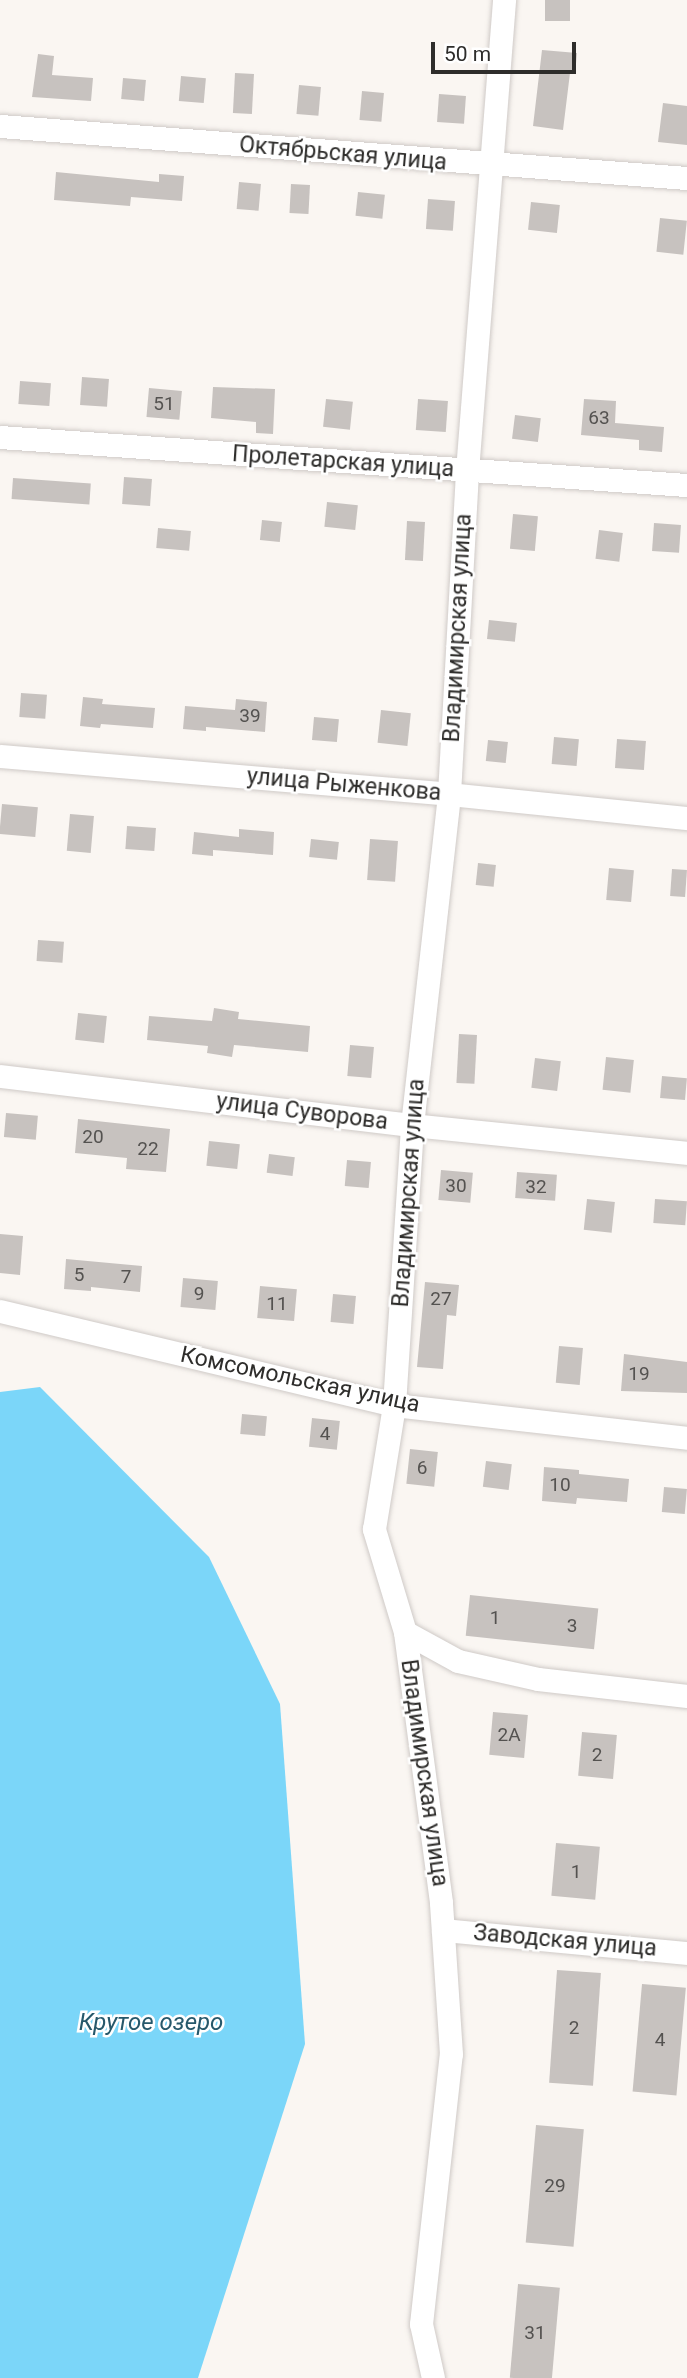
<!DOCTYPE html>
<html>
<head>
<meta charset="utf-8">
<style>
  body { margin:0 }
  #map { position:relative; width:687px; height:2378px; overflow:hidden; background:#faf6f2; font-family:Roboto,sans-serif }
  div>[style] { position:absolute }
  .water>* { inset:0; background:#7bd6f9 }
  .building>* { inset:0; background:#c7c2bf; transform-origin:0 0 }
  .roads { filter:drop-shadow(0 0 2px #cfcac7) drop-shadow(0 0 2px #cfcac7) }
  .minor>* { height:23px; margin:-11.5px; padding:0 11.5px; transform-origin:11.5px; border-radius:11.5px; background:#fff }
  span { translate:-50% -50%; white-space:nowrap; text-align:center; line-height:1.15; -webkit-text-stroke:5px #fff; paint-order:stroke }
  .number-label { font-size:19px; color:#545250 }
  .number-label span { -webkit-text-stroke-width:0 }
  .street-label { font-size:23px; color:#2e2d2b }
  .water-label { font-size:24px; color:#26586b; font-style:italic }
  .scale { position:absolute; left:431px; top:42px; width:145px; height:32px; box-sizing:border-box; border:4px solid #2e2d2b; border-top:0; padding-left:9px; font-size:21px; line-height:24px; white-space:nowrap; color:#2e2d2b; -webkit-text-stroke:5px #fff; paint-order:stroke }
</style>
</head>
<body>
<div id="map">
  <div class="water">
    <i style="clip-path:polygon(40px 1387px,209px 1557px,280px 1704px,305px 2044px,198px 2378px,0 2378px,0 1392px)"></i>
  </div>
  <div class="building">
    <i style="left:545px;top:0;width:25px;height:21px"></i>
    <i style="clip-path:polygon(542px 50px,577px 53px,575px 74px,570px 73px,563px 130px,533px 126px)"></i>
    <i style="clip-path:polygon(38px 54px,54px 56px,52px 75px,93px 78px,91px 101px,32px 97px)"></i>
    <i style="left:235px;top:73px;width:19px;height:40px;rotate:3deg"></i>
    <i style="left:181px;top:76px;width:25px;height:25px;rotate:5deg"></i>
    <i style="left:123px;top:78px;width:23px;height:21px;rotate:5deg"></i>
    <i style="left:299px;top:85px;width:22px;height:29px;rotate:5deg"></i>
    <i style="left:362px;top:91px;width:22px;height:29px;rotate:5deg"></i>
    <i style="left:439px;top:94px;width:27px;height:28px;rotate:4deg"></i>
    <i style="clip-path:polygon(663px 103px,687px 106px,687px 145px,658px 142px)"></i>
    <i style="clip-path:polygon(56px 172px,159px 182px,159px 174px,184px 176px,182px 201px,131px 197px,130px 206px,54px 200px)"></i>
    <i style="left:239px;top:182px;width:22px;height:27px;rotate:5deg"></i>
    <i style="left:291px;top:184px;width:19px;height:29px;rotate:3deg"></i>
    <i style="left:358px;top:192px;width:27px;height:24px;rotate:6deg"></i>
    <i style="left:428px;top:199px;width:27px;height:30px;rotate:4deg"></i>
    <i style="left:531px;top:202px;width:29px;height:28px;rotate:6deg"></i>
    <i style="left:660px;top:218px;width:27px;height:34px;rotate:6deg"></i>
    <i style="left:82px;top:377px;width:27px;height:28px;rotate:4deg"></i>
    <i style="left:20px;top:381px;width:31px;height:23px;rotate:4deg"></i>
    <i style="clip-path:polygon(213px 387px,275px 389px,273px 434px,256px 433px,256px 422px,211px 418px)"></i>
    <i style="left:149px;top:388px;width:33px;height:29px;rotate:5deg"></i>
    <i style="left:326px;top:399px;width:27px;height:28px;rotate:6deg"></i>
    <i style="left:418px;top:399px;width:30px;height:31px;rotate:4deg"></i>
    <i style="clip-path:polygon(584px 399px,616px 401px,615px 423px,664px 427px,662px 452px,639px 450px,639px 440px,581px 435px)"></i>
    <i style="left:515px;top:415px;width:26px;height:24px;rotate:7deg"></i>
    <i style="left:124px;top:477px;width:28px;height:27px;rotate:4deg"></i>
    <i style="left:13px;top:478px;width:78px;height:21px;rotate:4deg"></i>
    <i style="left:327px;top:502px;width:31px;height:25px;rotate:6deg"></i>
    <i style="left:513px;top:514px;width:25px;height:35px;rotate:5deg"></i>
    <i style="left:262px;top:520px;width:20px;height:20px;rotate:6deg"></i>
    <i style="left:407px;top:521px;width:18px;height:39px;rotate:3deg"></i>
    <i style="left:654px;top:523px;width:27px;height:28px;rotate:4deg"></i>
    <i style="left:158px;top:528px;width:33px;height:20px;rotate:5deg"></i>
    <i style="left:599px;top:530px;width:24px;height:29px;rotate:7deg"></i>
    <i style="left:489px;top:620px;width:28px;height:19px;rotate:6deg"></i>
    <i style="left:21px;top:693px;width:26px;height:24px;rotate:4deg"></i>
    <i style="clip-path:polygon(83px 697px,103px 699px,102px 704px,155px 708px,153px 728px,101px 724px,100px 728px,80px 726px)"></i>
    <i style="clip-path:polygon(236px 699px,267px 702px,265px 732px,206px 727px,206px 731px,183px 729px,185px 706px,235px 710px)"></i>
    <i style="left:381px;top:710px;width:30px;height:33px;rotate:6deg"></i>
    <i style="left:314px;top:717px;width:25px;height:23px;rotate:5deg"></i>
    <i style="left:554px;top:737px;width:25px;height:27px;rotate:5deg"></i>
    <i style="left:617px;top:739px;width:29px;height:29px;rotate:4deg"></i>
    <i style="left:488px;top:740px;width:20px;height:21px;rotate:6deg"></i>
    <i style="left:2px;top:804px;width:36px;height:30px;rotate:5deg"></i>
    <i style="left:70px;top:814px;width:24px;height:37px;rotate:5deg"></i>
    <i style="left:127px;top:826px;width:29px;height:23px;rotate:4deg"></i>
    <i style="clip-path:polygon(239px 829px,274px 832px,273px 855px,213px 850px,213px 856px,192px 854px,194px 832px,239px 837px)"></i>
    <i style="left:311px;top:839px;width:28px;height:18px;rotate:6deg"></i>
    <i style="left:370px;top:839px;width:28px;height:41px;rotate:4deg"></i>
    <i style="left:478px;top:863px;width:18px;height:22px;rotate:6deg"></i>
    <i style="left:609px;top:868px;width:25px;height:32px;rotate:5deg"></i>
    <i style="left:672px;top:869px;width:15px;height:27px;rotate:4deg"></i>
    <i style="left:38px;top:940px;width:26px;height:21px;rotate:4deg"></i>
    <i style="clip-path:polygon(214px 1008px,239px 1012px,238px 1019px,310px 1026px,308px 1052px,234px 1045px,232px 1057px,207px 1053px,208px 1046px,147px 1040px,149px 1016px,212px 1021px)"></i>
    <i style="left:78px;top:1013px;width:29px;height:27px;rotate:6deg"></i>
    <i style="left:459px;top:1034px;width:18px;height:49px;rotate:3deg"></i>
    <i style="left:350px;top:1045px;width:24px;height:31px;rotate:5deg"></i>
    <i style="left:606px;top:1057px;width:28px;height:33px;rotate:6deg"></i>
    <i style="left:535px;top:1058px;width:26px;height:30px;rotate:7deg"></i>
    <i style="left:662px;top:1076px;width:25px;height:22px;rotate:5deg"></i>
    <i style="left:6px;top:1113px;width:32px;height:24px;rotate:5deg"></i>
    <i style="clip-path:polygon(78px 1119px,170px 1129px,166px 1172px,126px 1169px,127px 1158px,75px 1153px)"></i>
    <i style="left:209px;top:1141px;width:31px;height:25px;rotate:6deg"></i>
    <i style="left:269px;top:1154px;width:26px;height:19px;rotate:7deg"></i>
    <i style="left:347px;top:1160px;width:24px;height:26px;rotate:5deg"></i>
    <i style="left:441px;top:1170px;width:32px;height:30px;rotate:5deg"></i>
    <i style="left:517px;top:1172px;width:40px;height:26px;rotate:4deg"></i>
    <i style="left:587px;top:1199px;width:28px;height:31px;rotate:6deg"></i>
    <i style="left:655px;top:1199px;width:32px;height:24px;rotate:4deg"></i>
    <i style="clip-path:polygon(0 1234px,23px 1236px,20px 1275px,0 1273px)"></i>
    <i style="clip-path:polygon(66px 1259px,142px 1266px,140px 1292px,91px 1287px,91px 1291px,64px 1289px)"></i>
    <i style="left:183px;top:1278px;width:35px;height:29px;rotate:5deg"></i>
    <i style="clip-path:polygon(425px 1282px,459px 1285px,456px 1316px,447px 1315px,443px 1369px,417px 1367px)"></i>
    <i style="left:260px;top:1286px;width:37px;height:32px;rotate:5deg"></i>
    <i style="left:333px;top:1294px;width:23px;height:28px;rotate:5deg"></i>
    <i style="left:559px;top:1346px;width:24px;height:37px;rotate:5deg"></i>
    <i style="clip-path:polygon(624px 1354px,687px 1362px,687px 1393px,621px 1391px)"></i>
    <i style="left:242px;top:1414px;width:25px;height:20px;rotate:5deg"></i>
    <i style="left:312px;top:1418px;width:28px;height:29px;rotate:6deg"></i>
    <i style="left:410px;top:1449px;width:28px;height:35px;rotate:6deg"></i>
    <i style="left:486px;top:1461px;width:26px;height:26px;rotate:7deg"></i>
    <i style="clip-path:polygon(544px 1467px,579px 1470px,579px 1474px,629px 1479px,627px 1502px,577px 1498px,576px 1504px,542px 1501px)"></i>
    <i style="left:664px;top:1487px;width:23px;height:25px;rotate:5deg"></i>
    <i style="left:470px;top:1595px;width:129px;height:41px;rotate:6deg"></i>
    <i style="left:493px;top:1712px;width:35px;height:43px;rotate:5deg"></i>
    <i style="left:582px;top:1732px;width:35px;height:44px;rotate:5deg"></i>
    <i style="left:556px;top:1843px;width:44px;height:53px;rotate:5deg"></i>
    <i style="left:557px;top:1970px;width:44px;height:113px;rotate:4deg"></i>
    <i style="left:642px;top:1984px;width:44px;height:108px;rotate:5deg"></i>
    <i style="left:536px;top:2125px;width:48px;height:118px;rotate:5deg"></i>
    <i style="left:518px;top:2284px;width:42px;height:94px;rotate:5deg"></i>
  </div>
  <div class="roads">
    <div class="minor">
      <i style="left:0;top:126px;width:689px;rotate:4.33deg"></i>
      <i style="left:0;top:437px;width:689px;rotate:4deg"></i>
      <i style="left:0;top:756px;width:451px;rotate:4.8deg"></i>
      <i style="left:449px;top:794px;width:239px;rotate:5.8deg"></i>
      <i style="left:0;top:1076px;width:415px;rotate:6.8deg"></i>
      <i style="left:412px;top:1125px;width:276px;rotate:5.8deg"></i>
      <i style="left:0;top:1311px;width:405px;rotate:13.4deg"></i>
      <i style="left:394px;top:1405px;width:295px;rotate:6.4deg"></i>
      <i style="left:405px;top:1632px;width:60px;rotate:28.7deg"></i>
      <i style="left:458px;top:1661px;width:82px;rotate:12.7deg"></i>
      <i style="left:538px;top:1679px;width:150px;rotate:6.5deg"></i>
      <i style="left:443px;top:1930px;width:245px;rotate:5.4deg"></i>
      <i style="left:433px;top:2378px;width:55px;rotate:-102.5deg"></i>
      <i style="left:421px;top:2324px;width:272px;rotate:-83.7deg"></i>
      <i style="left:451px;top:2054px;width:152px;rotate:-93.8deg"></i>
      <i style="left:441px;top:1902px;width:272px;rotate:-97.6deg"></i>
      <i style="left:405px;top:1632px;width:108px;rotate:-106.8deg"></i>
      <i style="left:374px;top:1529px;width:126px;rotate:-80.8deg"></i>
      <i style="left:394px;top:1405px;width:281px;rotate:-86.3deg"></i>
      <i style="left:412px;top:1125px;width:333px;rotate:-83.6deg"></i>
      <i style="left:449px;top:794px;width:324px;rotate:-86.8deg"></i>
      <i style="left:467px;top:471px;width:472px;rotate:-85.5deg"></i>
    </div>
  </div>
  <div class="number-label">
    <span style="left:164px;top:404px">51</span>
    <span style="left:599px;top:418px">63</span>
    <span style="left:250px;top:716px">39</span>
    <span style="left:93px;top:1137px">20</span>
    <span style="left:148px;top:1149px">22</span>
    <span style="left:456px;top:1186px">30</span>
    <span style="left:536px;top:1187px">32</span>
    <span style="left:79px;top:1275px">5</span>
    <span style="left:126px;top:1277px">7</span>
    <span style="left:199px;top:1294px">9</span>
    <span style="left:441px;top:1299px">27</span>
    <span style="left:277px;top:1304px">11</span>
    <span style="left:639px;top:1374px">19</span>
    <span style="left:325px;top:1434px">4</span>
    <span style="left:422px;top:1468px">6</span>
    <span style="left:560px;top:1485px">10</span>
    <span style="left:495px;top:1618px">1</span>
    <span style="left:572px;top:1626px">3</span>
    <span style="left:509px;top:1735px">2А</span>
    <span style="left:597px;top:1755px">2</span>
    <span style="left:576px;top:1872px">1</span>
    <span style="left:574px;top:2028px">2</span>
    <span style="left:660px;top:2040px">4</span>
    <span style="left:555px;top:2186px">29</span>
    <span style="left:535px;top:2333px">31</span>
  </div>
  <div class="street-label">
    <span style="left:343px;top:154px;rotate:5deg">Октябрьская улица</span>
    <span style="left:343px;top:462px;rotate:4deg">Пролетарская улица</span>
    <span style="left:458px;top:628px;rotate:-87deg">Владимирская улица</span>
    <span style="left:344px;top:785px;rotate:5deg">улица Рыженкова</span>
    <span style="left:302px;top:1112px;rotate:7deg">улица Суворова</span>
    <span style="left:409px;top:1193px;rotate:-86deg">Владимирская улица</span>
    <span style="left:300px;top:1380px;rotate:12deg">Комсомольская улица</span>
    <span style="left:424px;top:1773px;rotate:82deg">Владимирская улица</span>
    <span style="left:565px;top:1941px;rotate:5deg">Заводская улица</span>
  </div>
  <div class="water-label">
    <span style="left:151px;top:2023px">Крутое озеро</span>
  </div>
  <div class="scale">50 m</div>
</div>
</body>
</html>
